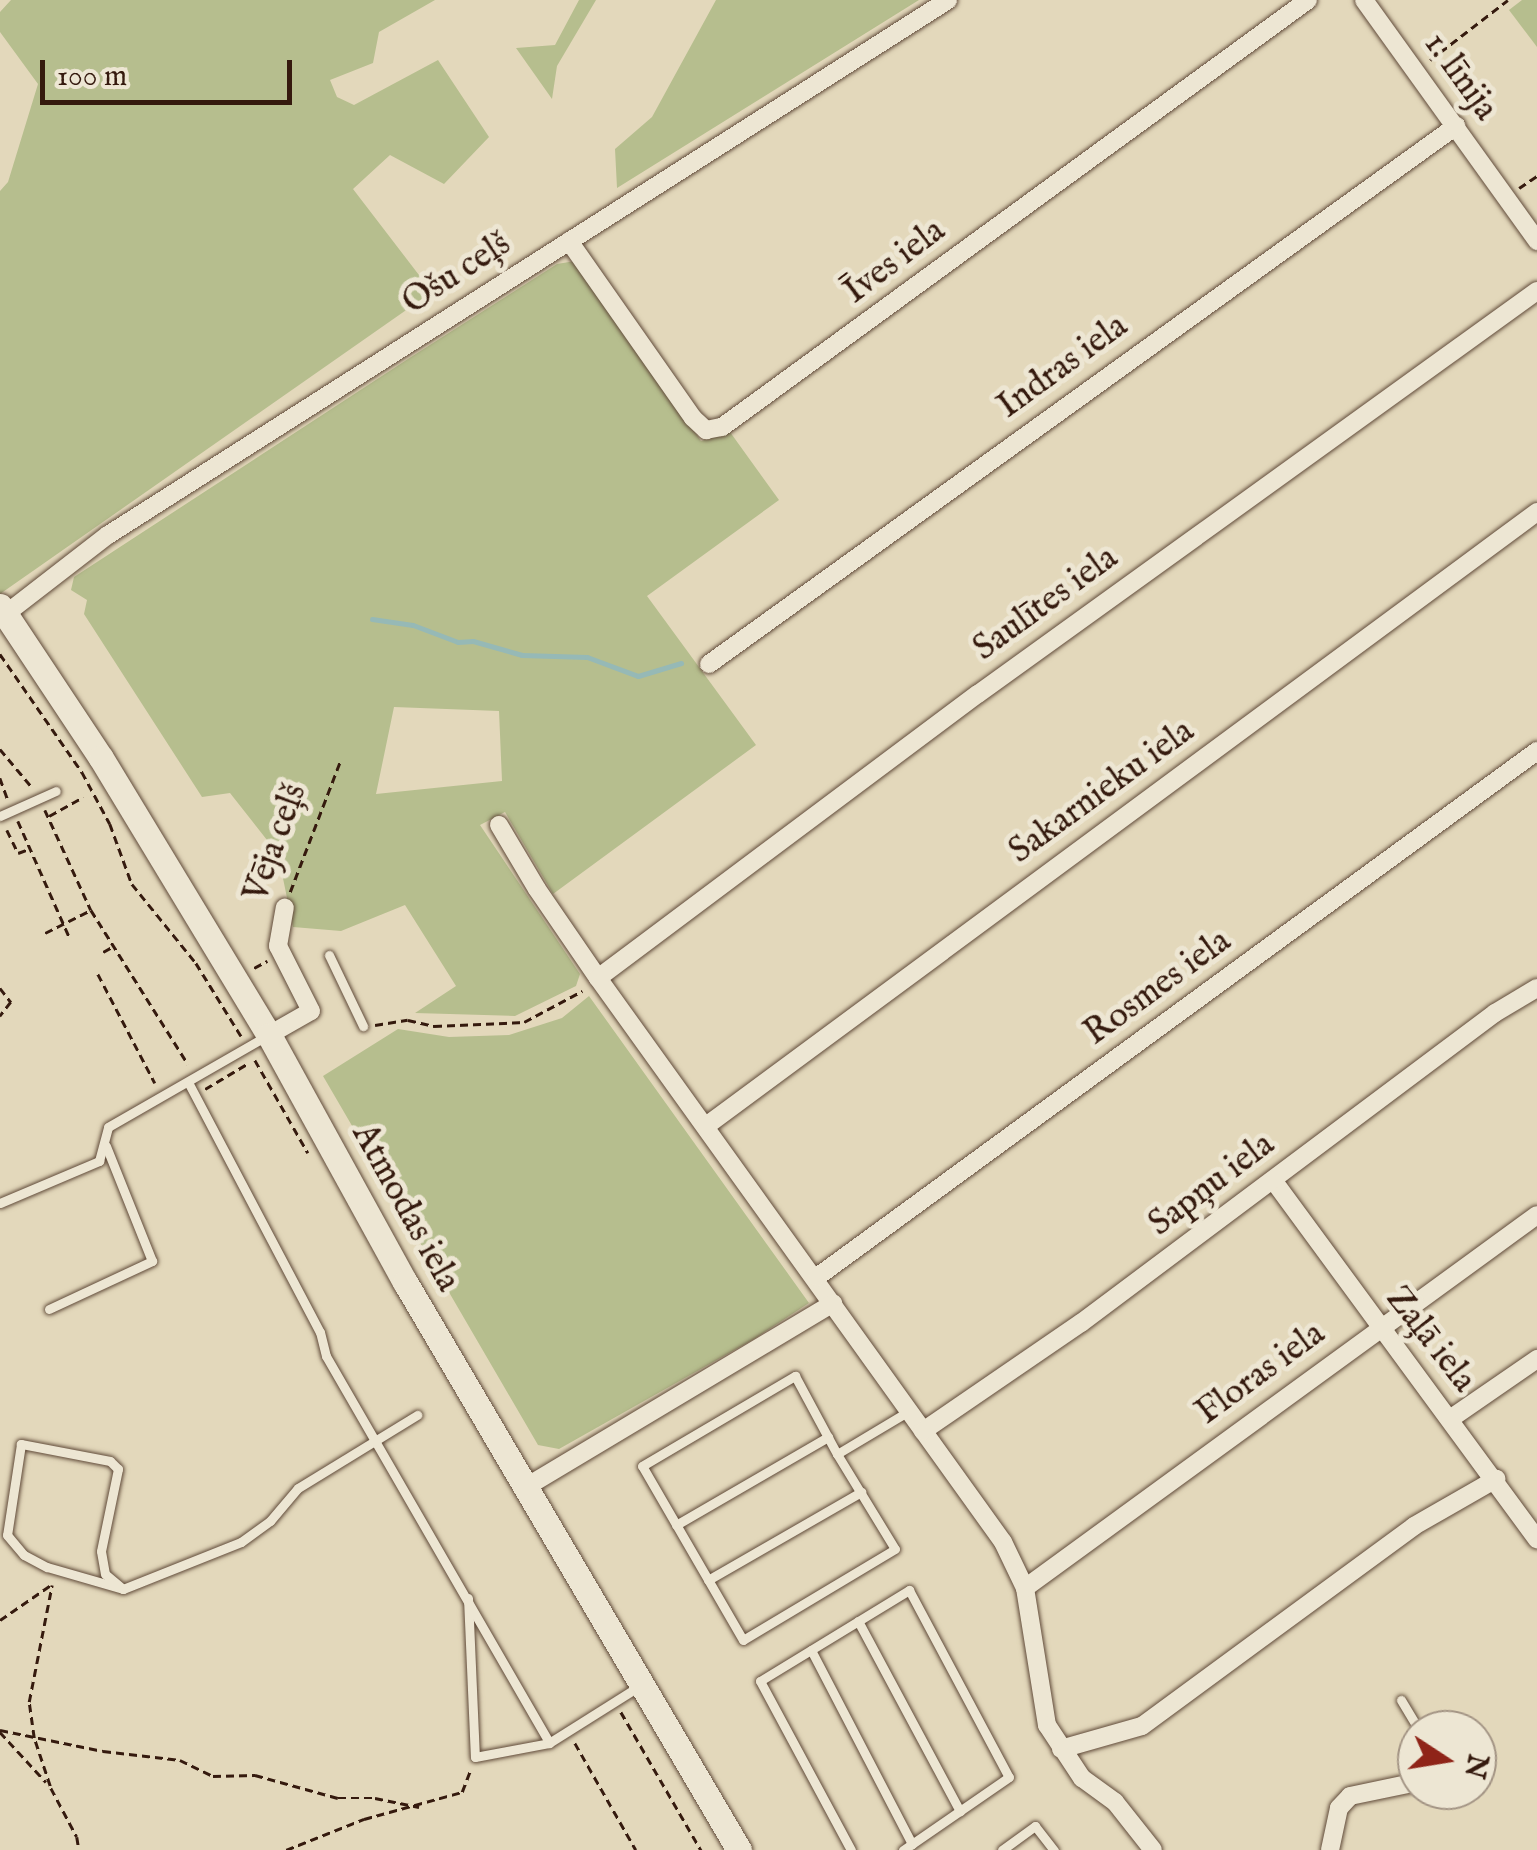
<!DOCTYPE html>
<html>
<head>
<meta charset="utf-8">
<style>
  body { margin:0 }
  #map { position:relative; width:1537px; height:1850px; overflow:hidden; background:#e3d8bb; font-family:"IM FELL English",serif }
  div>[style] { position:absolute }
  .green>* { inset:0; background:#b6be8e }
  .stream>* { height:5px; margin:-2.5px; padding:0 2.5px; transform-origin:2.5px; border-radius:2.5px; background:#96b9b6 }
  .path>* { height:2.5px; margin-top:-1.25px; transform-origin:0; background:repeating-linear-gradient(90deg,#351a0e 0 8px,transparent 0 13px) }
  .roads { filter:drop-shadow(0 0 2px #604a39) drop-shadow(0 0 2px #604a39) }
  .lane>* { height:9px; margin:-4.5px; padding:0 4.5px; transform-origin:4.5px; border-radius:4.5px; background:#ede6d3 }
  .street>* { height:18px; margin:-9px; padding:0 9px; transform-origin:9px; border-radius:9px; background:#ede6d3 }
  .secondary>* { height:25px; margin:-12.5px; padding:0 12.5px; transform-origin:12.5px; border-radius:12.5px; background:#ede6d3 }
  span { translate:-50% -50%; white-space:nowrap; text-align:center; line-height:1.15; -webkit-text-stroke:10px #ede6d3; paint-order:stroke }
  .street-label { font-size:35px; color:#351a0e }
  .north { position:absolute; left:1397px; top:1710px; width:100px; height:100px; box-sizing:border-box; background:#ede6d3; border:2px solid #a39484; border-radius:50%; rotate:102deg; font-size:28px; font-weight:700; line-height:40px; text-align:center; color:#351a0e }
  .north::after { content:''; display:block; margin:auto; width:35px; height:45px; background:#8f2418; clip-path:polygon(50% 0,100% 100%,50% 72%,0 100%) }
  .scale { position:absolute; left:40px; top:60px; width:252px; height:45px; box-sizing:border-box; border:5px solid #351a0e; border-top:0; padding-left:12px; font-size:30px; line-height:35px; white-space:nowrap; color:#351a0e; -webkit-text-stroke:8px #ede6d3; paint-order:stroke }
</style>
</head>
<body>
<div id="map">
  <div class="green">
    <i style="clip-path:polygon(11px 0,435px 0,379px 32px,373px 63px,330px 80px,337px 97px,354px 105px,438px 60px,489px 137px,444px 184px,390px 155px,353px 189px,432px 292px,0 594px,0 191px,8px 182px,38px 84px,0 32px,0 12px)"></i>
    <i style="clip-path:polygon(579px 0,596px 0,557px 66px,552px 99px,516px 48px,555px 45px)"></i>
    <i style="clip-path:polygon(716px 0,919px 0,617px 188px,615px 149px,652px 117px)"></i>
    <i style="clip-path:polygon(1522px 0,1537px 0,1537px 47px,1509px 10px)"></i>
    <i style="clip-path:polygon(evenodd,575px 261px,701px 441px,730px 432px,779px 500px,647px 596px,756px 745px,553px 894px,505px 812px,480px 825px,580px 974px,576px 986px,515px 1016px,415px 1013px,456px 986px,405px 905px,341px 931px,293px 927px,278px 854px,230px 793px,202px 797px,84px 614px,87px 600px,71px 590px,74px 577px,411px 357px,557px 264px,575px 261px,394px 707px,499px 711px,502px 781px,376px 794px,394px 707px)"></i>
    <i style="clip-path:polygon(589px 996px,809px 1303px,754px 1339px,559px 1449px,538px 1445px,323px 1076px,398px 1029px,449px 1037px,509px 1035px,562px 1018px)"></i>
  </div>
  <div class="stream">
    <i style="left:372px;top:619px;width:41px;rotate:8.3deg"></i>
    <i style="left:413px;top:625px;width:48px;rotate:20.7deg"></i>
    <i style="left:458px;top:642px;width:15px;rotate:-4deg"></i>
    <i style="left:473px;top:641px;width:51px;rotate:15.9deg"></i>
    <i style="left:522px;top:655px;width:65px;rotate:1.8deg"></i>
    <i style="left:587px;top:657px;width:54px;rotate:20.4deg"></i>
    <i style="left:638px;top:676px;width:45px;rotate:-16.8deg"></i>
  </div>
  <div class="path">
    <i style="left:1430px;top:60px;width:98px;rotate:-37.6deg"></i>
    <i style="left:1519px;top:188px;width:22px;rotate:-34deg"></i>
    <i style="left:0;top:654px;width:144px;rotate:55.2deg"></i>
    <i style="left:82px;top:772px;width:59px;rotate:61.7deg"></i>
    <i style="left:110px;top:824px;width:64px;rotate:69.9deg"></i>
    <i style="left:132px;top:884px;width:102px;rotate:51deg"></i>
    <i style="left:196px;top:963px;width:86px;rotate:58.3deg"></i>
    <i style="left:0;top:749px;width:48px;rotate:50deg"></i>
    <i style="left:0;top:778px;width:23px;rotate:70deg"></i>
    <i style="left:45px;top:810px;width:110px;rotate:65.3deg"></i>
    <i style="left:91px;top:910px;width:182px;rotate:57.8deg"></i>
    <i style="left:49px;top:816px;width:39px;rotate:-29deg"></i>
    <i style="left:18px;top:821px;width:126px;rotate:66.1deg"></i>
    <i style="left:7px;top:830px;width:25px;rotate:64deg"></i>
    <i style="left:18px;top:853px;width:12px;rotate:-20deg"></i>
    <i style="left:290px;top:892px;width:139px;rotate:-69deg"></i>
    <i style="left:45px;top:933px;width:51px;rotate:-26.6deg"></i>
    <i style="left:103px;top:952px;width:10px;rotate:-29deg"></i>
    <i style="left:254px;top:968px;width:15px;rotate:-28deg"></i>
    <i style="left:98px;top:974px;width:123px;rotate:62.4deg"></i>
    <i style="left:0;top:988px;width:18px;rotate:52deg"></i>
    <i style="left:11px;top:1002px;width:18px;rotate:128deg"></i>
    <i style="left:375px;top:1025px;width:33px;rotate:-9deg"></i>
    <i style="left:408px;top:1020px;width:27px;rotate:13deg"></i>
    <i style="left:434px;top:1026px;width:90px;rotate:-2.5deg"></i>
    <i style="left:524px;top:1022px;width:66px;rotate:-28.1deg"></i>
    <i style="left:255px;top:1060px;width:107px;rotate:60.3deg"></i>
    <i style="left:205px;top:1089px;width:49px;rotate:-30.8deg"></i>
    <i style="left:0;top:1620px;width:62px;rotate:-34.5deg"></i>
    <i style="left:621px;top:1712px;width:160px;rotate:59.9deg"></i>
    <i style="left:0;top:1730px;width:105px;rotate:11.5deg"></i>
    <i style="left:103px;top:1751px;width:78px;rotate:6.7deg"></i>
    <i style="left:180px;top:1760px;width:37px;rotate:26deg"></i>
    <i style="left:213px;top:1776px;width:42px;rotate:-1.4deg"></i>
    <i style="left:255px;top:1775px;width:86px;rotate:15.5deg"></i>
    <i style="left:338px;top:1798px;width:37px"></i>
    <i style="left:375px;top:1798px;width:45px;rotate:11.6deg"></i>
    <i style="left:0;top:1732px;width:68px;rotate:47.4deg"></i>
    <i style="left:575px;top:1743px;width:123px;rotate:60.3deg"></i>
    <i style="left:50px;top:1786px;width:51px;rotate:-108.4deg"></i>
    <i style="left:34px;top:1738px;width:36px;rotate:-98deg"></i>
    <i style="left:29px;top:1702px;width:119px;rotate:-78.9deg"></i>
    <i style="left:51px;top:1788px;width:55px;rotate:62deg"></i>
    <i style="left:77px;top:1837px;width:13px;rotate:81deg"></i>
    <i style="left:286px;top:1850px;width:84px;rotate:-21.7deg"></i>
    <i style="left:364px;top:1819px;width:102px;rotate:-15.4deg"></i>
    <i style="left:462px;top:1792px;width:22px;rotate:-69deg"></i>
  </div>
  <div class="roads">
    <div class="lane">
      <i style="left:0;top:816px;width:61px;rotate:-24.1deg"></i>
      <i style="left:329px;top:955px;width:79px;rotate:64.4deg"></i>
      <i style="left:188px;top:1082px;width:283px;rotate:62.2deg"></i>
      <i style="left:320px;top:1332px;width:25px;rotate:76deg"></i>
      <i style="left:326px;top:1356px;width:447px;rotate:60deg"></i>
      <i style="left:0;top:1203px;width:108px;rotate:-23deg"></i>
      <i style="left:99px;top:1161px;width:35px;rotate:-75deg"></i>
      <i style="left:108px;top:1127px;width:185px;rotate:-29.9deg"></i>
      <i style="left:49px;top:1309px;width:114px;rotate:-25deg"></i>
      <i style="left:152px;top:1261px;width:124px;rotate:-111.8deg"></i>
      <i style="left:837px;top:1454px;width:111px;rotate:58.6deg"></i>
      <i style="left:895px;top:1549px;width:177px;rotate:149.1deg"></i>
      <i style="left:743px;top:1640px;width:201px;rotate:-120.1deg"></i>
      <i style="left:642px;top:1466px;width:178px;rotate:-30.5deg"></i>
      <i style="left:795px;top:1376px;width:89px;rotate:61.7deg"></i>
      <i style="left:837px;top:1454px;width:84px;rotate:-30.8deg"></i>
      <i style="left:676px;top:1525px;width:176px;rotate:-30.1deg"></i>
      <i style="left:708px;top:1580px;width:177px;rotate:-29.9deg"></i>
      <i style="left:123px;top:1589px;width:23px;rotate:-140deg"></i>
      <i style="left:105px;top:1574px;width:23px;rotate:-100deg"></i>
      <i style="left:101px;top:1551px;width:84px;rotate:-78.3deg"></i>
      <i style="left:118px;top:1469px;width:11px;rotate:-135deg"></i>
      <i style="left:110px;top:1461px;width:91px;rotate:-169.2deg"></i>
      <i style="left:21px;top:1444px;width:92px;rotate:98.7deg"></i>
      <i style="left:7px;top:1535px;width:26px;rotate:50deg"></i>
      <i style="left:24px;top:1555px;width:26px;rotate:28deg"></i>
      <i style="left:47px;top:1567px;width:79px;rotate:16.1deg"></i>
      <i style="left:123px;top:1589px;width:127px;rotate:-21.7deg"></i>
      <i style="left:241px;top:1542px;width:36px;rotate:-36deg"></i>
      <i style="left:270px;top:1521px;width:43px;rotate:-49.7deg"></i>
      <i style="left:298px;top:1488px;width:140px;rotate:-31.5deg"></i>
      <i style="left:468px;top:1598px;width:159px;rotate:87.5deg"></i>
      <i style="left:475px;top:1757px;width:75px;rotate:-10.7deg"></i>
      <i style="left:549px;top:1743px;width:105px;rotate:-32.2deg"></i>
      <i style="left:858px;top:1621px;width:216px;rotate:61.8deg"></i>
      <i style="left:811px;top:1650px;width:219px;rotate:62.5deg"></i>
      <i style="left:1401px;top:1700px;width:35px;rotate:59deg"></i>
      <i style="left:851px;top:1850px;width:192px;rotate:-118.3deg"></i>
      <i style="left:760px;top:1681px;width:175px;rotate:-31.4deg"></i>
      <i style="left:909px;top:1590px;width:212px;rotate:61.9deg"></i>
      <i style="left:1009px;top:1777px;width:129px;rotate:145.4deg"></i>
      <i style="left:1002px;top:1850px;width:41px;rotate:-36deg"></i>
      <i style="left:1035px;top:1826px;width:31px;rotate:52deg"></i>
    </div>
    <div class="street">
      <i style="left:1364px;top:0;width:297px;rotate:54.3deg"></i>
      <i style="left:569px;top:241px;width:216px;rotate:55deg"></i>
      <i style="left:693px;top:418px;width:18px;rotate:43deg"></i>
      <i style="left:706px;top:430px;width:16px;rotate:-11deg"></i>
      <i style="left:722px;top:427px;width:725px;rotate:-36.08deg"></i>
      <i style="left:7px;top:613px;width:128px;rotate:-37.7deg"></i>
      <i style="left:108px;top:535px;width:996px;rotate:-32.49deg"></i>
      <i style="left:709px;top:664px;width:921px;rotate:-35.76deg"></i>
      <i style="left:499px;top:825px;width:74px;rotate:59.3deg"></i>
      <i style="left:537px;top:889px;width:108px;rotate:55.6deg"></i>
      <i style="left:598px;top:978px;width:694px;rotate:54.32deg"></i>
      <i style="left:1003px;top:1542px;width:51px;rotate:64.4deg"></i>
      <i style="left:1025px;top:1588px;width:139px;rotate:80.9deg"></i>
      <i style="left:1047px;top:1725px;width:64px;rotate:56.6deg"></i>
      <i style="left:1082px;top:1778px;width:41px;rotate:36deg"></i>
      <i style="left:1115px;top:1802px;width:61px;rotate:51.6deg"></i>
      <i style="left:598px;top:978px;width:474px;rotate:-36.8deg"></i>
      <i style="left:978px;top:694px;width:689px;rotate:-35.79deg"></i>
      <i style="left:269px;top:1035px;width:48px;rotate:-29.7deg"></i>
      <i style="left:311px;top:1011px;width:73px;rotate:-116.9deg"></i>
      <i style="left:278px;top:946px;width:39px;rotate:-80deg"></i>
      <i style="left:706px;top:1126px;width:1033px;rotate:-36.46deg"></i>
      <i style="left:1273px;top:1180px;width:446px;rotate:53.7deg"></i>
      <i style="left:817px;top:1277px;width:892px;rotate:-36.15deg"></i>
      <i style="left:1450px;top:1419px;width:106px;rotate:-34.6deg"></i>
      <i style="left:923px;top:1431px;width:191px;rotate:-34.4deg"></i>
      <i style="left:1081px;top:1323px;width:517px;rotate:-36.83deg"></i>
      <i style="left:1495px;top:1013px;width:49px;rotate:-30.8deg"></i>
      <i style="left:526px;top:1487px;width:358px;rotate:-30.9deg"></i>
      <i style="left:1025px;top:1588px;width:633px;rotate:-36.07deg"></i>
      <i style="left:1061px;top:1749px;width:84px;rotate:-15.9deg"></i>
      <i style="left:1142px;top:1726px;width:338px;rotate:-36.3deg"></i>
      <i style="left:1414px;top:1526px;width:95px;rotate:-29.8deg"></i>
      <i style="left:1330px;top:1850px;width:43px;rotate:-77.9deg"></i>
      <i style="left:1339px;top:1808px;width:16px;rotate:-47deg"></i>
      <i style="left:1350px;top:1796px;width:68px;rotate:-11.8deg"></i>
    </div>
    <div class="secondary">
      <i style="left:0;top:606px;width:182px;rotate:56.4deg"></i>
      <i style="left:101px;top:758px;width:324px;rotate:58.8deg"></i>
      <i style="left:269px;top:1035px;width:282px;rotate:61.2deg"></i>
      <i style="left:405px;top:1282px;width:659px;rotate:59.54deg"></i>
    </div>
  </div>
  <div class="street-label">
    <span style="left:1460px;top:77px;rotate:54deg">1. līnija</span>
    <span style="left:895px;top:262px;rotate:-37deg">Īves iela</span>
    <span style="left:457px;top:274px;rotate:-33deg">Ošu ceļš</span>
    <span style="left:1063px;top:367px;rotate:-36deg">Indras iela</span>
    <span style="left:1046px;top:604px;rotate:-36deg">Saulītes iela</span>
    <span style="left:1102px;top:792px;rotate:-36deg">Sakarnieku iela</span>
    <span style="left:276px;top:843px;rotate:-70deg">Vēja ceļš</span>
    <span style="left:1158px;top:988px;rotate:-36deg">Rosmes iela</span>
    <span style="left:1212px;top:1185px;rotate:-37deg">Sapņu iela</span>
    <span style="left:405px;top:1208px;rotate:61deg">Atmodas iela</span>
    <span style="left:1430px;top:1340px;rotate:52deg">Zaļā iela</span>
    <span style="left:1261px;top:1374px;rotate:-36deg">Floras iela</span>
  </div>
  <div class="north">N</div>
  <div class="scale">100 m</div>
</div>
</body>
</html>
